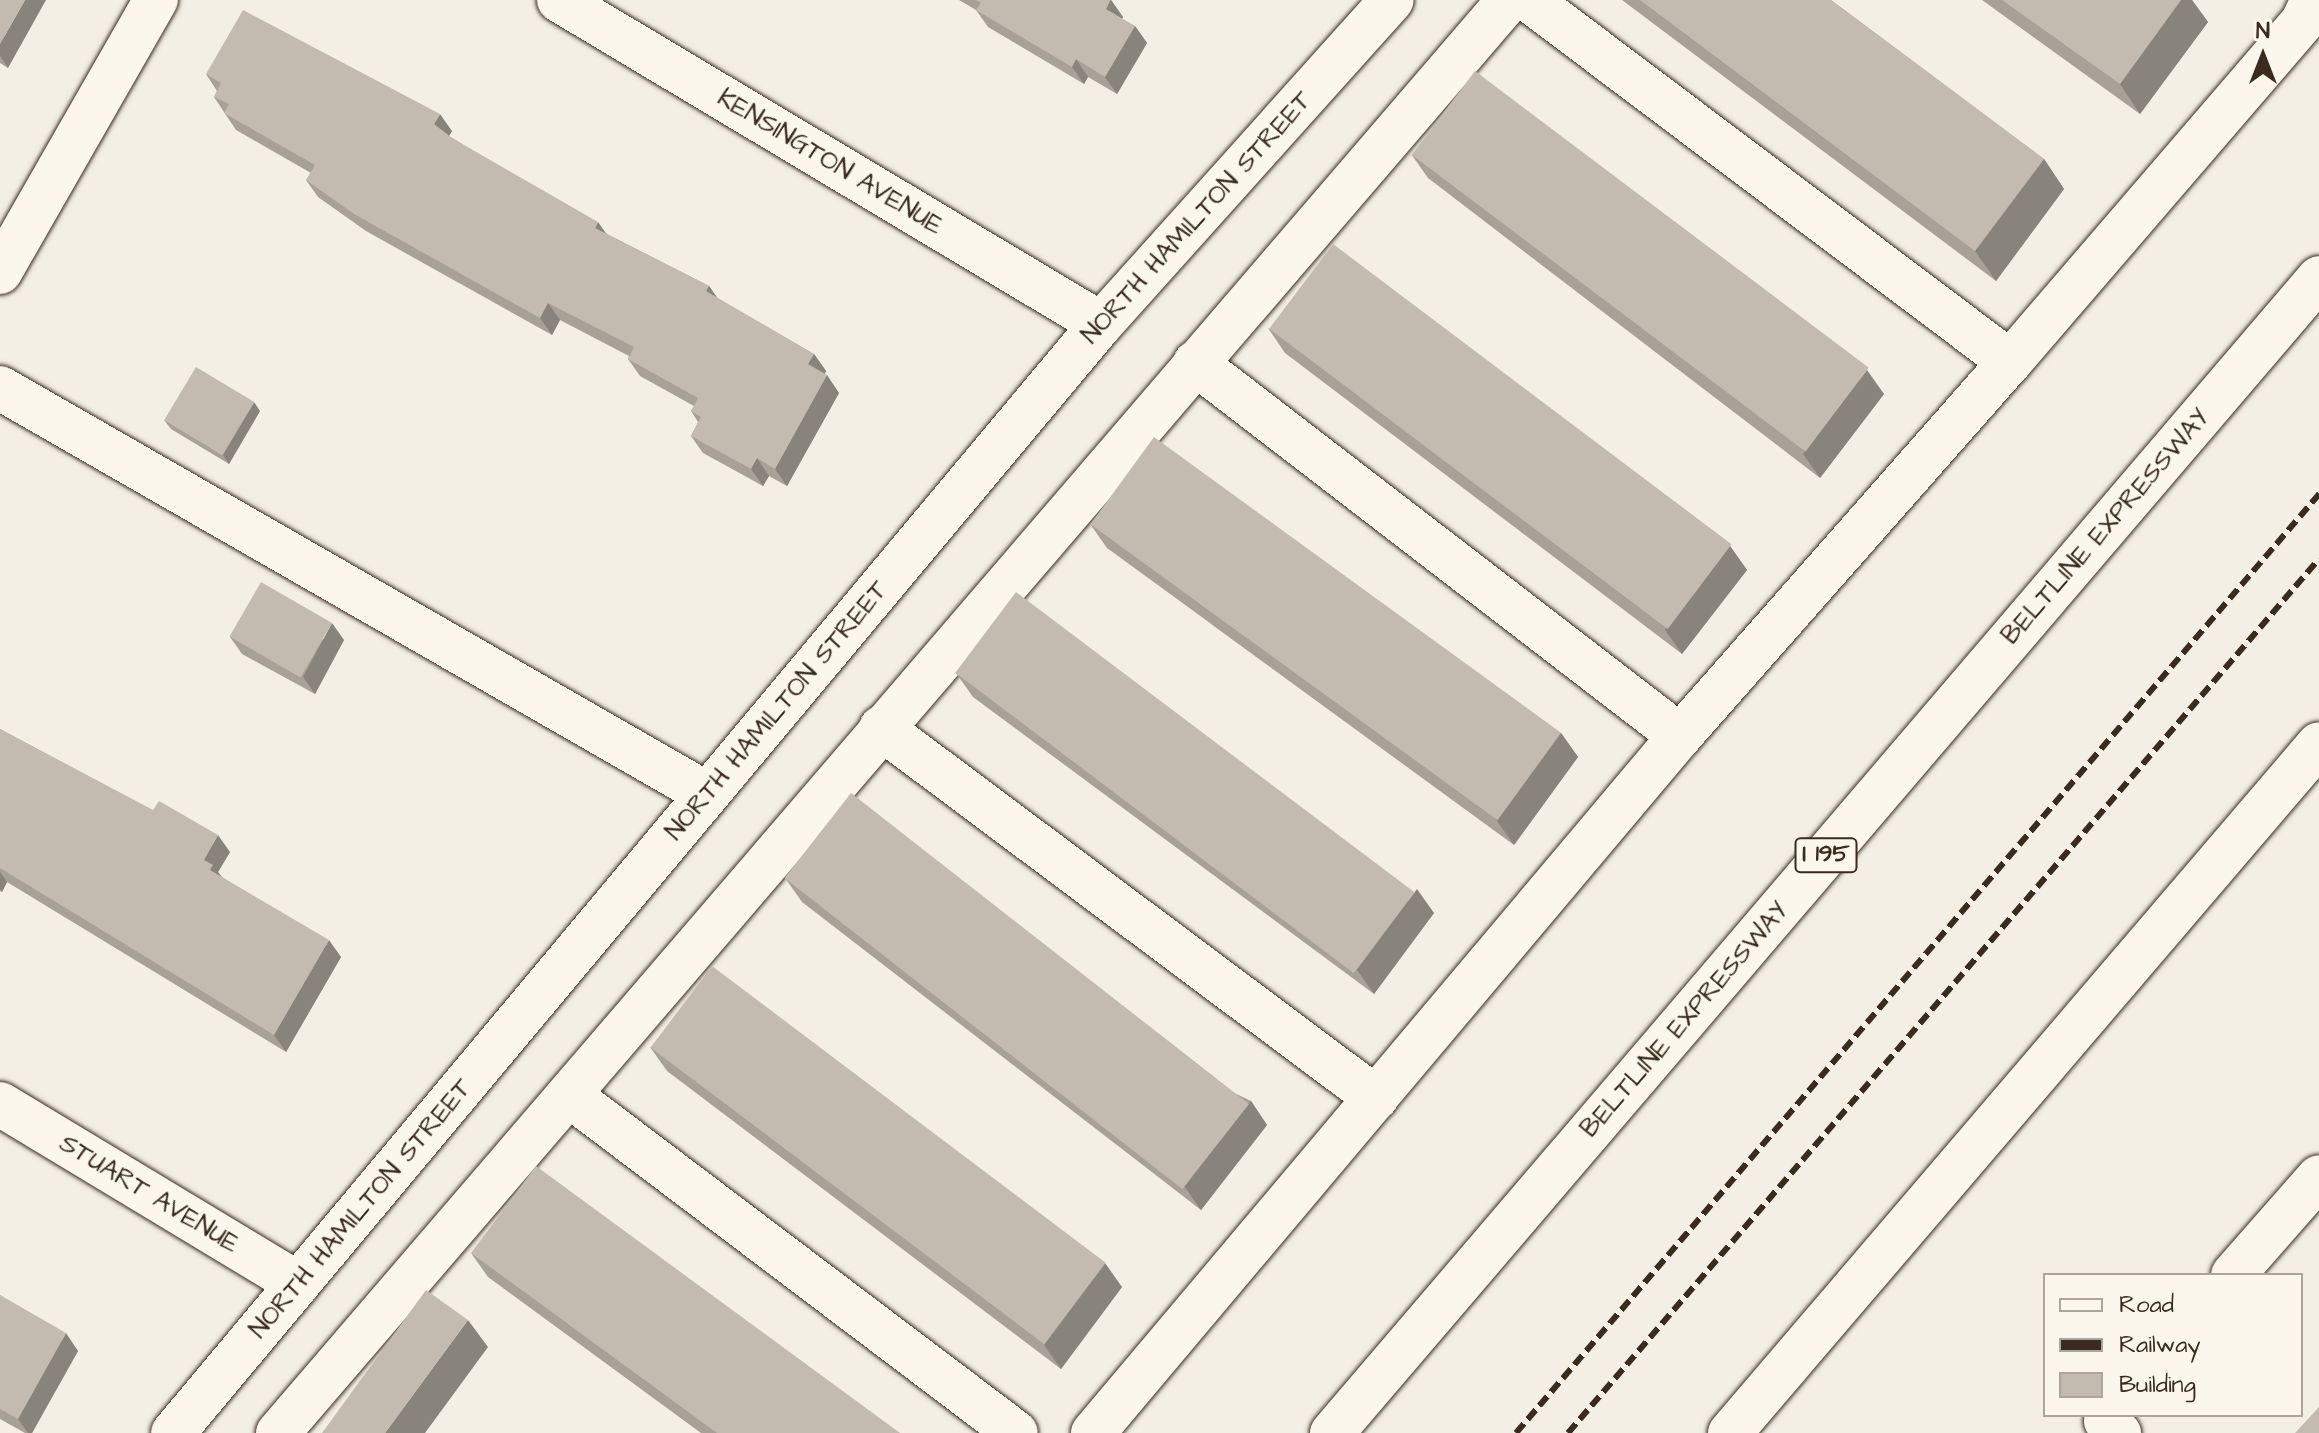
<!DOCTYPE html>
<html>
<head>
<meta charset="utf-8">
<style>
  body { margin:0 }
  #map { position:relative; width:2319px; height:1433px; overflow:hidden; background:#f3efe4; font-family:"Architects Daughter",sans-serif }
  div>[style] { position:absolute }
  .roads { filter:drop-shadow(0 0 2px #3b2a1e) drop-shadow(0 0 2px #3b2a1e) }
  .minor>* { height:44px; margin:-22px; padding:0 22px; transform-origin:22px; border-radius:22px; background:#fbf7ec }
  .highway>* { height:44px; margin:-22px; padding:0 22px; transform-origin:22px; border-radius:22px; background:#fbf7ec }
  .rail>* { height:6px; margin-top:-3px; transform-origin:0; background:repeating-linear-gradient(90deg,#3b2a1e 0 12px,transparent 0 18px) }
  .wall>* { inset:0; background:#a8a197 }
  .shaded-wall>* { inset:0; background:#88837b }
  .building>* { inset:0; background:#c3bbb0; transform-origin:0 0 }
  span { translate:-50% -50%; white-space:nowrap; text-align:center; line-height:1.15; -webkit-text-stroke:8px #fbf7ec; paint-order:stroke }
  .shield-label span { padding:2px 6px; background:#fbf7ec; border:2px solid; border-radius:6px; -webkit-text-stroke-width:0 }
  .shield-label { font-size:24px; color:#3b2a1e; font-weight:700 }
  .street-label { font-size:26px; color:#3b2a1e }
  .legend { position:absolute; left:2043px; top:1273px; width:260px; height:144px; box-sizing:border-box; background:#fbf7ec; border:2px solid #aea59a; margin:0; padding:10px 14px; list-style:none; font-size:24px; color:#3b2a1e }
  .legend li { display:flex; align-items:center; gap:16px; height:40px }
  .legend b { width:40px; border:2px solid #aea59a }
  .north { position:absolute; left:2223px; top:16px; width:80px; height:80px; -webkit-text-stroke:6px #fbf7ec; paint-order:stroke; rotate:0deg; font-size:22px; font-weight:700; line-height:32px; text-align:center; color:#3b2a1e }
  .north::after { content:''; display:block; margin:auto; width:28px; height:36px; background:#3b2a1e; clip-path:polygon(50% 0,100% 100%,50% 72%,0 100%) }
</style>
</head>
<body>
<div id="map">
  <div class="roads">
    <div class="minor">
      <i style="left:559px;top:0;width:631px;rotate:30.87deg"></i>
      <i style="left:0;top:272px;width:314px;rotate:-60.2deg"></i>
      <i style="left:2010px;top:362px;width:450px;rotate:-49.3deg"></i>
      <i style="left:2303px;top:21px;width:23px;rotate:-65deg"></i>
      <i style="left:1195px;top:363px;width:612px;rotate:37.56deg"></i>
      <i style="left:0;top:388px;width:815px;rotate:29.87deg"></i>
      <i style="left:881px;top:728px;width:618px;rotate:36.78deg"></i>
      <i style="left:569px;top:1095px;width:560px;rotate:37.09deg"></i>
      <i style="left:0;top:1104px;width:348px;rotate:31.1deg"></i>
      <i style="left:2233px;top:1275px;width:130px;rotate:-48.7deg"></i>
      <i style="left:2112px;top:1415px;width:8px;rotate:135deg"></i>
      <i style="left:2106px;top:1421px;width:18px;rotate:43deg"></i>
      <i style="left:173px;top:1433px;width:1446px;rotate:-50.08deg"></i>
      <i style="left:1101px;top:324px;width:435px;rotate:-48.1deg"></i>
      <i style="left:278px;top:1433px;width:1889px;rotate:-49.34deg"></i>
      <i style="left:1093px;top:1433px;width:911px;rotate:-49.9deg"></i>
      <i style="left:1680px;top:736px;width:499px;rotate:-48.6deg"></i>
      <i style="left:2010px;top:362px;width:602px;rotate:-143.03deg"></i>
    </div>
    <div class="highway">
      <i style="left:1332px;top:1433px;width:1519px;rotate:-49.48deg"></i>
      <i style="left:1730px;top:1433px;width:906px;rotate:-49.47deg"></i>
    </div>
  </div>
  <div class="rail">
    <i style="left:1516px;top:1433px;width:1236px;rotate:-49.46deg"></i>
    <i style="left:1568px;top:1433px;width:1152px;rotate:-49.33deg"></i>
  </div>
  <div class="wall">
    <i style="clip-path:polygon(0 0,8px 68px,0 63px)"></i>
    <i style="clip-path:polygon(959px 0,1111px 0,1123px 17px,1122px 19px,1135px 26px,1147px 43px,1117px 94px,1088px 77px,1084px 84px,988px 27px,976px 10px)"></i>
    <i style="clip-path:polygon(1622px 0,1831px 0,2044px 159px,2064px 189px,1996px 281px)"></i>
    <i style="clip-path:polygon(1982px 0,2192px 0,2208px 22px,2140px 114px)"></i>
    <i style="clip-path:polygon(206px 74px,452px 131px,449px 136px,607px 234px,709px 286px,717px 298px,814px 354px,826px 371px,825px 374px,839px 393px,787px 486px,769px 476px,763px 486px,703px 453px,691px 436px,698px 422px,691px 411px,694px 406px,640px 376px,628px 359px,629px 356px,560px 320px,552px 335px,366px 231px,318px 197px,306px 180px,311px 173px,236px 130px,214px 97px,217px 91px)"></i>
    <i style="clip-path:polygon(1411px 154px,1884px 394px,1820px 478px,1428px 178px)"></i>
    <i style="clip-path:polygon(1268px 328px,1730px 546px,1747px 570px,1682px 654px,1285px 353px)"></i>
    <i style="clip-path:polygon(260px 411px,229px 464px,171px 429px,164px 420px)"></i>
    <i style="clip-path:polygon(1090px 524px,1561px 733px,1578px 757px,1514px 845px,1107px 548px)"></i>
    <i style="clip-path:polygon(230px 637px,344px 640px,315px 694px,242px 654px)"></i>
    <i style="clip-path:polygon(956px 673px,1434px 913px,1374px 994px,973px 697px)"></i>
    <i style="clip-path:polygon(0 729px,230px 852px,218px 872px,222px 877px,341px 957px,286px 1052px,7px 882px,2px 892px,0 891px)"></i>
    <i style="clip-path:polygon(785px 878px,1251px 1101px,1267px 1125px,1201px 1210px,802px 902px)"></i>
    <i style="clip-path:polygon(650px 1047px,1122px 1287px,1061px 1369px,667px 1071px)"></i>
    <i style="clip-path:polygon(471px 1253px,900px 1433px,701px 1433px,488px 1277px)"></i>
    <i style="clip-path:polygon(0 1295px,78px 1351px,32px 1433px,25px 1433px,0 1419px)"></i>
  </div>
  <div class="shaded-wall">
    <i style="clip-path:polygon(25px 0,46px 0,8px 68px,0 56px,0 44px)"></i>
    <i style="clip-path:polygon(1111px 0,1123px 17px,1118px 26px,1106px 9px)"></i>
    <i style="clip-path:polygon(2181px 0,2192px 0,2208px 22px,2140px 114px,2120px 84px)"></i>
    <i style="clip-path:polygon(1135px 26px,1147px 43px,1117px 94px,1105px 77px)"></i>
    <i style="clip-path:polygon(1076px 59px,1088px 77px,1084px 84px,1072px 67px)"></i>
    <i style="clip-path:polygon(440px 114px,452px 131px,446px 141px,434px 124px)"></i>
    <i style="clip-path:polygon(2044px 159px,2064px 189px,1996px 281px,1975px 251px)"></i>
    <i style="clip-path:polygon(598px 222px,610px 239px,595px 228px)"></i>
    <i style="clip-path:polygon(709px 286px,721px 303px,706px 291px)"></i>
    <i style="clip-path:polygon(548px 303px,560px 320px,552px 335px,540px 318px)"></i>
    <i style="clip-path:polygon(814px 354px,826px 371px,820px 381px,808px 364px)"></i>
    <i style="clip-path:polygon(1867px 370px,1884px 394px,1820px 478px,1803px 454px)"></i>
    <i style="clip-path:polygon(827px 375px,839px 393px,787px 486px,775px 469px)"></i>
    <i style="clip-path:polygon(254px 402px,260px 411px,229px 464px,223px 455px)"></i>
    <i style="clip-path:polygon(757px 458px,769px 476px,763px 486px,751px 469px)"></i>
    <i style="clip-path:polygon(1730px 546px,1747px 570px,1682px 654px,1665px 630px)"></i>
    <i style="clip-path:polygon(332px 623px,344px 640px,315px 694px,303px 677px)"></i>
    <i style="clip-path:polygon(1561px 733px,1578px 757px,1514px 845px,1497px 821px)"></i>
    <i style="clip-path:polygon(218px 835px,230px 852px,218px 872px,225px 882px,222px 887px,204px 860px)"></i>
    <i style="clip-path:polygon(0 872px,7px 882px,2px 892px,0 889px)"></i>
    <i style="clip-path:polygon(1417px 889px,1434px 913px,1374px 994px,1357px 970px)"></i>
    <i style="clip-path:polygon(329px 940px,341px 957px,286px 1052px,274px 1035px)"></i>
    <i style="clip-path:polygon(1251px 1101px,1267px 1125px,1201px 1210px,1184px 1186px)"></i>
    <i style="clip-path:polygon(1105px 1263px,1122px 1287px,1061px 1369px,1044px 1345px)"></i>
    <i style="clip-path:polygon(468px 1320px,488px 1347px,425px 1433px,385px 1433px)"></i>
    <i style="clip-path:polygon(66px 1333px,78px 1351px,32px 1433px,28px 1433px,18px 1419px)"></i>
  </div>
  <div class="building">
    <i style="clip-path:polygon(0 0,25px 0,0 44px)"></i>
    <i style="clip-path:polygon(976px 0,1110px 0,1106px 9px,1135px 26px,1105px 77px,1076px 59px,1072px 67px,976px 10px,981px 3px)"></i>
    <i style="clip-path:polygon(1640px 0,1831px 0,2044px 159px,1975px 251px)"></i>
    <i style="clip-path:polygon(2002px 0,2181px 0,2120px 84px)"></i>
    <i style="clip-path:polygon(243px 10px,440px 114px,434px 124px,452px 138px,598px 222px,595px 228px,709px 286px,706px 291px,814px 354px,808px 364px,827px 375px,775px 469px,757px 458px,751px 469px,691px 436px,701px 417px,691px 411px,698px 398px,628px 359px,634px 347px,548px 303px,540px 318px,354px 214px,306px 180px,315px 165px,224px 113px,229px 104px,214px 97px,221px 83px,206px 74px)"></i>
    <i style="left:1475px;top:71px;width:493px;height:105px;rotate:37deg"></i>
    <i style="left:1333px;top:244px;width:499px;height:106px;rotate:37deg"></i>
    <i style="left:196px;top:367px;width:68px;height:62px;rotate:31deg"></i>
    <i style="left:1154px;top:437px;width:503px;height:108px;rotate:36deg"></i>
    <i style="left:261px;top:582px;width:82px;height:63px;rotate:30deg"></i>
    <i style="left:1016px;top:592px;width:499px;height:101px;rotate:37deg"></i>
    <i style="clip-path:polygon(0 729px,153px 810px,159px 801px,218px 835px,204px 860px,213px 865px,210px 870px,329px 940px,274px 1035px,0 868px)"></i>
    <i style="left:851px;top:793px;width:505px;height:108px;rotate:38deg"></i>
    <i style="left:712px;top:966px;width:493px;height:102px;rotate:37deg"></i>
    <i style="clip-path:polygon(536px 1166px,900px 1433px,717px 1433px,471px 1253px)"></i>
    <i style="clip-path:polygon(426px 1290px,468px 1320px,385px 1433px,322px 1433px)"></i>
    <i style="clip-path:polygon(0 1295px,66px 1333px,18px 1419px,0 1409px)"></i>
    <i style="clip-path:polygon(2319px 1407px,2319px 1433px,2295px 1433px)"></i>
  </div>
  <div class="shield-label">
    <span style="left:1826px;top:855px">I 195</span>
  </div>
  <div class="street-label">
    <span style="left:830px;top:162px;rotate:31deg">KENSINGTON AVENUE</span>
    <span style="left:1197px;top:218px;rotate:-48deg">NORTH HAMILTON STREET</span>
    <span style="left:2106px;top:527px;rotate:-49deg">BELTLINE EXPRESSWAY</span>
    <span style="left:777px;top:711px;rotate:-50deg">NORTH HAMILTON STREET</span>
    <span style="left:1685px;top:1020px;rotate:-49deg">BELTLINE EXPRESSWAY</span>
    <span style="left:149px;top:1194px;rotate:31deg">STUART AVENUE</span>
    <span style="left:361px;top:1209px;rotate:-50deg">NORTH HAMILTON STREET</span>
  </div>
  <ul class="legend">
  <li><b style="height:10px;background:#fbf7ec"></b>Road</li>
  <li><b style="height:10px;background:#3b2a1e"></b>Railway</li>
  <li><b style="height:22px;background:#c3bbb0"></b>Building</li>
  </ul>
  <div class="north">N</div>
</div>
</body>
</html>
